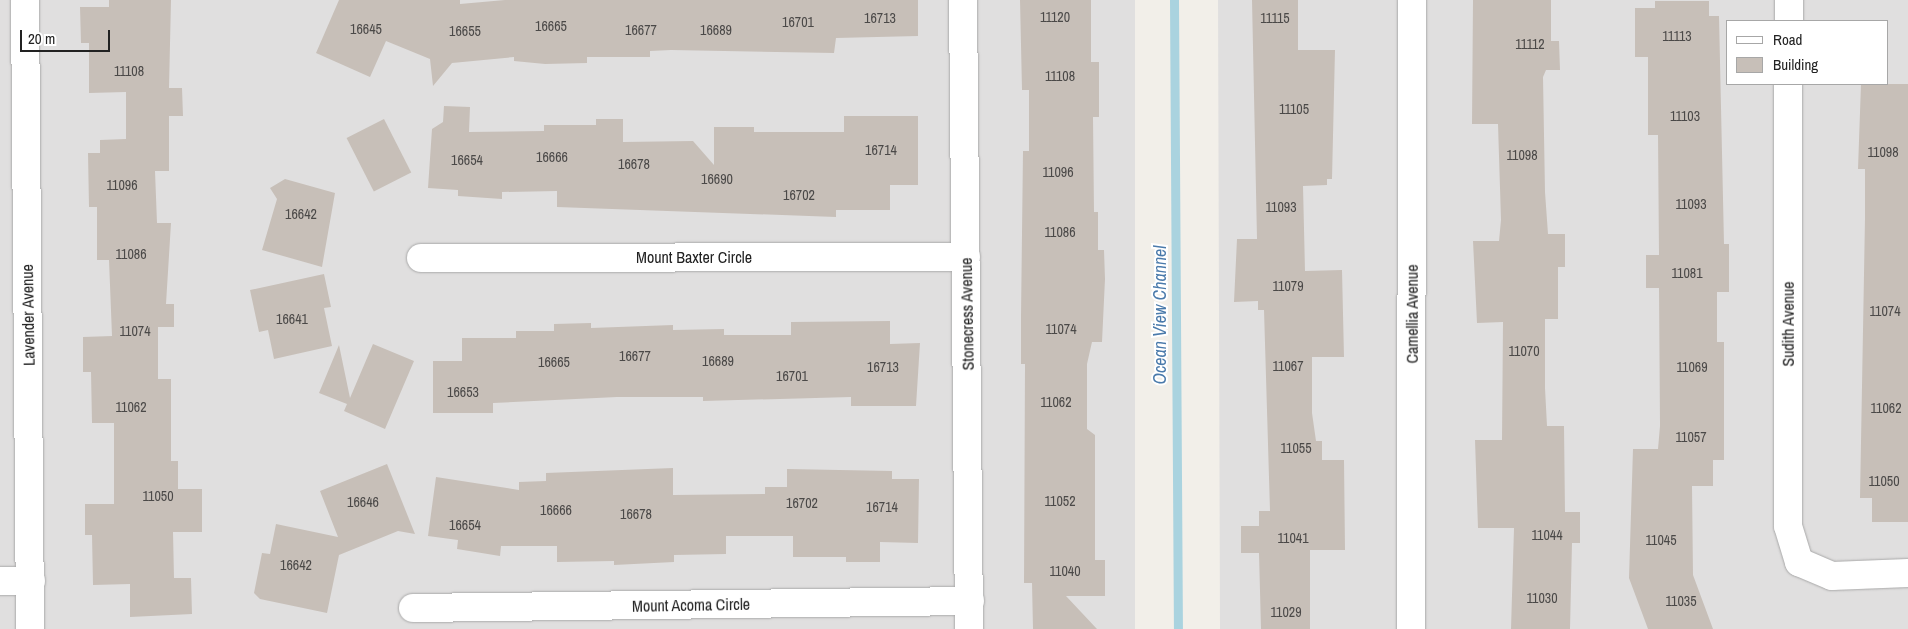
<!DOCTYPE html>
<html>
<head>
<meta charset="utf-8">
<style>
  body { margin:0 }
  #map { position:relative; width:1908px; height:629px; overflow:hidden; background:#f2efe9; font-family:"Archivo Narrow",sans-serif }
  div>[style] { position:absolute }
  .residential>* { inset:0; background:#e0dfdf; transform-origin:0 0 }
  .stream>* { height:9px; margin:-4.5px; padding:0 4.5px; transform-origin:4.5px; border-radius:4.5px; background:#aad3df }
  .building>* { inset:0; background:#c7bfb8; transform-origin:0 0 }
  .roads { filter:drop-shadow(0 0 1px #a9a9a9) drop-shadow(0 0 1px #a9a9a9) }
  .minor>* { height:28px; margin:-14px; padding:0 14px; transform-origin:14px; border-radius:14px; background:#fff }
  span { translate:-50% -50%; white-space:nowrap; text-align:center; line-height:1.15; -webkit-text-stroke:4px #fff; paint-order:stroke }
  .number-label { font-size:14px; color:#4b4948 }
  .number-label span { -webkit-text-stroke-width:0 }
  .street-label { font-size:16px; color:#222 }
  .water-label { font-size:18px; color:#4a7aab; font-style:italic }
  .legend { position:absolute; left:1726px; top:20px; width:162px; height:65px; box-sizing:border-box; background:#fff; border:1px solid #a7a7a7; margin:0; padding:6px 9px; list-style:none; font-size:15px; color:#222 }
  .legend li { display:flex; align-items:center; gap:10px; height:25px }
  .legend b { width:25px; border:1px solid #a7a7a7 }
  .scale { position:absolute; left:20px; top:30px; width:90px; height:22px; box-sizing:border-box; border:2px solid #222; border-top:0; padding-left:6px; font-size:15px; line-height:18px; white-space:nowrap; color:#222; -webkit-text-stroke:4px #fff; paint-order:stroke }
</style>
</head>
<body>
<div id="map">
  <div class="residential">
    <i style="left:0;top:0;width:1135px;height:629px"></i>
    <i style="clip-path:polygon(evenodd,1218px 0,1908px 0,1908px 629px,1220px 629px,1218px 0,1727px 21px,1887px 21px,1887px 84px,1727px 84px,1727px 21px)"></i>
  </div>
  <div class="stream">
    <i style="left:1174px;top:0;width:629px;rotate:89.64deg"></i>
  </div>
  <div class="building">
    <i style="clip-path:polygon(109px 0,171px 0,169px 88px,182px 88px,183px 116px,169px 116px,169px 171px,155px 171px,157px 223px,171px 223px,166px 304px,174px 304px,174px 327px,158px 327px,158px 379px,171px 379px,171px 461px,178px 461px,178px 489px,202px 489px,202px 532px,173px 532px,174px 578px,191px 578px,192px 614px,130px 617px,130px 584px,93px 585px,92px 535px,85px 535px,85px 504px,114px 504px,114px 423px,92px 423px,91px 372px,83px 372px,83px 337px,112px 336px,109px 260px,97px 260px,97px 207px,89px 207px,88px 153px,100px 153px,100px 140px,126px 139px,126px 92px,89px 93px,89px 43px,81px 43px,80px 7px,109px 7px)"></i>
    <i style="clip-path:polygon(339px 0,460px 0,460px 4px,505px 0,918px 0,918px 36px,836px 38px,834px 53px,671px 50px,650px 51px,650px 57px,587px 57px,587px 63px,545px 64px,514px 61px,514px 57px,452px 63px,433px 86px,430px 59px,386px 41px,370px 77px,316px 53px)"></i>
    <i style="clip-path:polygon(1020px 0,1091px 0,1091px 62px,1099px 62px,1099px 117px,1093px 117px,1094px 212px,1098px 212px,1098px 250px,1104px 250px,1105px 279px,1102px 342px,1092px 342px,1087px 364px,1087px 429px,1095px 435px,1095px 560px,1105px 560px,1105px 596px,1066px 596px,1097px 629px,1033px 629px,1032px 583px,1024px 583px,1025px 364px,1021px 364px,1021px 316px,1023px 151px,1029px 151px,1029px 90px,1022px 90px)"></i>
    <i style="clip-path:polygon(1252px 0,1298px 0,1298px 50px,1335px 50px,1332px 179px,1327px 179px,1327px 185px,1303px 186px,1305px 271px,1342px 270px,1344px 357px,1312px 357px,1312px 413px,1316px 441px,1322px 441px,1322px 460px,1344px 460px,1345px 550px,1310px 550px,1310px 629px,1261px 629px,1259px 553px,1241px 553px,1241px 526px,1259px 526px,1259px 511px,1270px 511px,1264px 310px,1258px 310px,1258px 301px,1234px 302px,1237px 239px,1257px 239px)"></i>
    <i style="clip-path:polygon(1473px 0,1551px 0,1551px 41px,1559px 41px,1560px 70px,1546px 70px,1543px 77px,1545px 192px,1548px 234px,1565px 234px,1565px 267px,1558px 267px,1558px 319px,1545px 319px,1545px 388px,1547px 426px,1564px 426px,1565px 512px,1580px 512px,1580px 543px,1572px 543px,1570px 629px,1511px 629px,1514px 528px,1478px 528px,1475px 440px,1502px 440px,1503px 322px,1477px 323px,1473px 241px,1499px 241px,1501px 220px,1498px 124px,1472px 124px)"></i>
    <i style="clip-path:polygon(1655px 1px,1709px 1px,1709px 16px,1719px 16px,1724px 244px,1729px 244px,1729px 292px,1717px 292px,1717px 342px,1724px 342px,1724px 460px,1713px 460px,1713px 486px,1692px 486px,1693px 575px,1713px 629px,1648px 629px,1629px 578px,1633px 449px,1658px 449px,1660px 426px,1659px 288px,1646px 288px,1646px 255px,1659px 255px,1658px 135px,1648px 135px,1648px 57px,1635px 57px,1635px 8px,1655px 8px)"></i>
    <i style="clip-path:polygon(1861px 84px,1908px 84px,1908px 522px,1872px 522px,1872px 498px,1860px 498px,1865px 218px,1865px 169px,1858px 169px)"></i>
    <i style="clip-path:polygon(444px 106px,470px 107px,469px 132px,544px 131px,544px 125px,596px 125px,596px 119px,623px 119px,623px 142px,693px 141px,714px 165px,714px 127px,754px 127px,754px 132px,844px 132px,844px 116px,918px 116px,918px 185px,890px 185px,890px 210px,836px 210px,836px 217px,557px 207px,557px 191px,502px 192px,502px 199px,458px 196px,458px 190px,428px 188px,432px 129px,443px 122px)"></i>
    <i style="left:384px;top:119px;width:60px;height:42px;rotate:63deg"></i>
    <i style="clip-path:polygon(285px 179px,335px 193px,322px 267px,262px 250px,277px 199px,270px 188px)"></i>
    <i style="clip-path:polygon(324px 274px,331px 307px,324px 308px,332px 346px,274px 359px,268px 330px,259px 332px,250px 290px)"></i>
    <i style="clip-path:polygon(890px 321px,890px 344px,920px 343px,916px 406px,851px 406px,851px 397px,703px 401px,703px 397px,617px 397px,493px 403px,493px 413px,433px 413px,433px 361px,462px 361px,462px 338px,516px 338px,516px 331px,554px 331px,554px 324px,591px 323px,591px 328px,673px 325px,673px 330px,724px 329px,724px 335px,791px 335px,791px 322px)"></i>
    <i style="clip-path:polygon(373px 344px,414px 361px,385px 429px,344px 411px,347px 404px,319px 393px,339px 345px,350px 398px)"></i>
    <i style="clip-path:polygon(387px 464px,415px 534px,398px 531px,339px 555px,327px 613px,260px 599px,254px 593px,262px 553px,270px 554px,276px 524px,338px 537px,320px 491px)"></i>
    <i style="clip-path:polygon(673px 468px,673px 495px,765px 494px,765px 487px,787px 487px,787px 469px,892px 471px,892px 479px,919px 479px,918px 543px,880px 542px,880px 562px,846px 562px,846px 557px,793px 557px,793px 536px,726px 536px,726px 554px,674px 555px,674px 562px,614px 565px,614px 561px,557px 562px,557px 546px,501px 546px,500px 556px,457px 549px,458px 540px,428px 536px,436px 477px,519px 490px,519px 482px,546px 481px,546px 473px)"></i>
  </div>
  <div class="roads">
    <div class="minor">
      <i style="left:25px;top:0;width:629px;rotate:89.54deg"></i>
      <i style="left:963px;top:0;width:629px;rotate:89.45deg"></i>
      <i style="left:1789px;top:21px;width:21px;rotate:-90deg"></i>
      <i style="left:1788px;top:84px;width:442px;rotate:90deg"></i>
      <i style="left:1788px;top:526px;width:38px;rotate:73deg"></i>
      <i style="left:1799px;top:562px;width:36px;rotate:23deg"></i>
      <i style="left:1832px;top:576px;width:76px;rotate:-2.3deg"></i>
      <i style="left:421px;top:258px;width:545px;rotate:-0.11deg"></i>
      <i style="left:0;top:581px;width:31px"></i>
      <i style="left:413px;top:608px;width:557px;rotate:-0.72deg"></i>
      <i style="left:1411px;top:629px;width:629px;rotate:-89.91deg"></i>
    </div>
  </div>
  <div class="number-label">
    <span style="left:1055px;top:17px">11120</span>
    <span style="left:880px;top:18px">16713</span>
    <span style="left:1275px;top:18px">11115</span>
    <span style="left:798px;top:22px">16701</span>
    <span style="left:551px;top:26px">16665</span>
    <span style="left:366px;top:29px">16645</span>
    <span style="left:641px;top:30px">16677</span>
    <span style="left:716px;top:30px">16689</span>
    <span style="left:465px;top:31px">16655</span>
    <span style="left:1677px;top:36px">11113</span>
    <span style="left:1530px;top:44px">11112</span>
    <span style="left:129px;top:71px">11108</span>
    <span style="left:1060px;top:76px">11108</span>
    <span style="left:1294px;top:109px">11105</span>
    <span style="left:1685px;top:116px">11103</span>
    <span style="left:881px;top:150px">16714</span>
    <span style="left:1883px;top:152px">11098</span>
    <span style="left:1522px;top:155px">11098</span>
    <span style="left:552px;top:157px">16666</span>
    <span style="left:467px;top:160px">16654</span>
    <span style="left:634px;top:164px">16678</span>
    <span style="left:1058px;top:172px">11096</span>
    <span style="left:717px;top:179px">16690</span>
    <span style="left:122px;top:185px">11096</span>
    <span style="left:799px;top:195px">16702</span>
    <span style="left:1691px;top:204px">11093</span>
    <span style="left:1281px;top:207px">11093</span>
    <span style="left:301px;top:214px">16642</span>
    <span style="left:1060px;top:232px">11086</span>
    <span style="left:131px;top:254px">11086</span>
    <span style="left:1687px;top:273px">11081</span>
    <span style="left:1288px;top:286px">11079</span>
    <span style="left:1885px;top:311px">11074</span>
    <span style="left:292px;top:319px">16641</span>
    <span style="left:1061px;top:329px">11074</span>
    <span style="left:135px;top:331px">11074</span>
    <span style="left:1524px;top:351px">11070</span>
    <span style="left:635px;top:356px">16677</span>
    <span style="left:718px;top:361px">16689</span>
    <span style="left:554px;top:362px">16665</span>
    <span style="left:1288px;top:366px">11067</span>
    <span style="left:883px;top:367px">16713</span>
    <span style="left:1692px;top:367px">11069</span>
    <span style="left:792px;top:376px">16701</span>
    <span style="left:463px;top:392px">16653</span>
    <span style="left:1056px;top:402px">11062</span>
    <span style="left:131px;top:407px">11062</span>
    <span style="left:1886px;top:408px">11062</span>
    <span style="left:1691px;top:437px">11057</span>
    <span style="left:1296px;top:448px">11055</span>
    <span style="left:1884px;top:481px">11050</span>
    <span style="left:158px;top:496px">11050</span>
    <span style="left:1060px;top:501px">11052</span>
    <span style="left:363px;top:502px">16646</span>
    <span style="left:802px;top:503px">16702</span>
    <span style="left:882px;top:507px">16714</span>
    <span style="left:556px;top:510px">16666</span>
    <span style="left:636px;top:514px">16678</span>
    <span style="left:465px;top:525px">16654</span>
    <span style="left:1547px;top:535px">11044</span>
    <span style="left:1293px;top:538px">11041</span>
    <span style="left:1661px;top:540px">11045</span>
    <span style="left:296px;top:565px">16642</span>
    <span style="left:1065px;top:571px">11040</span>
    <span style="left:1542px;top:598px">11030</span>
    <span style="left:1681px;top:601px">11035</span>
    <span style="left:1286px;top:612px">11029</span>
  </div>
  <div class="street-label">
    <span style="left:694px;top:257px">Mount Baxter Circle</span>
    <span style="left:967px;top:314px;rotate:-91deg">Stonecress Avenue</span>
    <span style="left:1412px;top:314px;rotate:-90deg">Camellia Avenue</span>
    <span style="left:28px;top:315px;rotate:-91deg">Lavender Avenue</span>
    <span style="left:1788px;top:324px;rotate:-90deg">Sudith Avenue</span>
    <span style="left:691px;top:605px;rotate:-1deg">Mount Acoma Circle</span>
  </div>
  <div class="water-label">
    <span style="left:1160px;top:315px;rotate:-90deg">Ocean View Channel</span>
  </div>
  <ul class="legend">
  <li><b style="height:6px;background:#fff"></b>Road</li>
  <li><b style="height:14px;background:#c7bfb8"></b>Building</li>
  </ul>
  <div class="scale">20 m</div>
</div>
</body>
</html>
